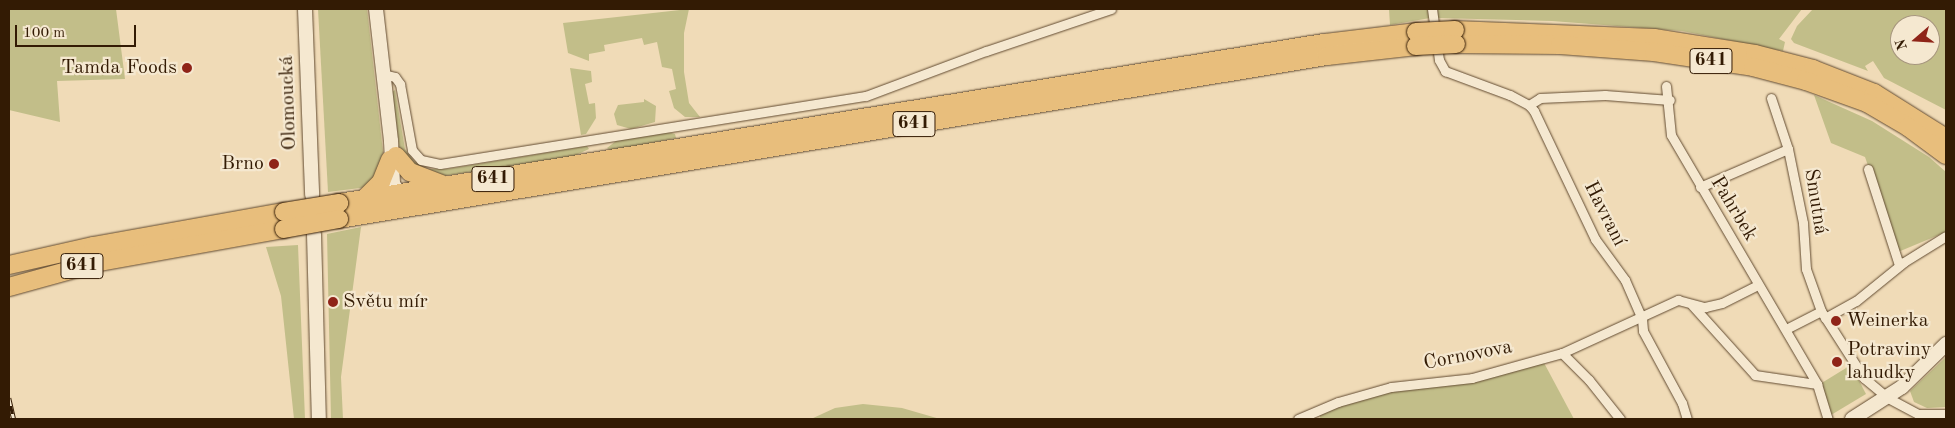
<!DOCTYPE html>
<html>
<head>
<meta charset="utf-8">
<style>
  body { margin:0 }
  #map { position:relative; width:1955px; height:428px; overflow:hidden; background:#f0dbb7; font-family:"Old Standard TT",serif }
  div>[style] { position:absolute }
  .green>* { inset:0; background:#c2be89 }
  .roads { filter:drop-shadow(0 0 1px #624b31) drop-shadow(0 0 1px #624b31) }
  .street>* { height:9px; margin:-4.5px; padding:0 4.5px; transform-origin:4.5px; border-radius:4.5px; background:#f5e8d0 }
  .secondary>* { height:14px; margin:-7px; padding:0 7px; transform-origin:7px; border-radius:7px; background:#f5e8d0 }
  .highway>* { height:18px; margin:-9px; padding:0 9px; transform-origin:9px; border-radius:9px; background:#e8be7c }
  .rail>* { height:4.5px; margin-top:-2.25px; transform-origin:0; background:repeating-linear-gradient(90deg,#f5e8d0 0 8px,#331b04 0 16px); box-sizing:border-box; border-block:1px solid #331b04 }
  .bridges { filter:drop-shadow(0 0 1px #331b04) drop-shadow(0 0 1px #331b04) }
  .highway-bridge>* { height:18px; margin:-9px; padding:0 9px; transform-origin:9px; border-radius:9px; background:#e8be7c }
  .dots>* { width:14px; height:14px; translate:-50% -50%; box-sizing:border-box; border:2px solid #f5e8d0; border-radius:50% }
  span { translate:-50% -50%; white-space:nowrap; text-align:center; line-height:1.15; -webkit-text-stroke:4.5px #f5e8d0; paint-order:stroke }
  .shield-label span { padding:1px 4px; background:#f5e8d0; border:1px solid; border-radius:4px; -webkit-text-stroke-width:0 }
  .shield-label { font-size:19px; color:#331b04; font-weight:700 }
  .poi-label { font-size:20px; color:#331b04 }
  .right { translate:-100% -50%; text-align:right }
  .left { translate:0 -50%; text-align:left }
  .street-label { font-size:20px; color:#331b04 }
  .frame { position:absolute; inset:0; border:10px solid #331b04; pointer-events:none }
  .north { position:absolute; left:1890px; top:15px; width:50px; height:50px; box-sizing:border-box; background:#f5e8d0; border:1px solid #a7967e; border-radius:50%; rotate:251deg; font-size:14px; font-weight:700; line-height:20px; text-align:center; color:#331b04 }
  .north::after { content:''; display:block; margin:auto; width:18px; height:22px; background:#8f2418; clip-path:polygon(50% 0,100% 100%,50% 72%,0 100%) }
  .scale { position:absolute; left:15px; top:25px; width:121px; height:22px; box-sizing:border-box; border:2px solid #331b04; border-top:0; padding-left:6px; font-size:15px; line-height:18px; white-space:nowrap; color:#331b04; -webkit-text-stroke:4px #f5e8d0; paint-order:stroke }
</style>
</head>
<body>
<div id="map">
  <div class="green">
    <i style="clip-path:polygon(9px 9px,116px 9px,125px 79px,57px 81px,60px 122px,9px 110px)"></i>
    <i style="clip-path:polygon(318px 9px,367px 9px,383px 152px,381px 166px,368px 187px,328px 192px)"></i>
    <i style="clip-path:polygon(689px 9px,684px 33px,684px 72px,689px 103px,700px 117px,685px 117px,674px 108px,669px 91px,676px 89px,672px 69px,662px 67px,657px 42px,644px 45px,642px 38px,604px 45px,605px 51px,589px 54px,589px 61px,568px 53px,563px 23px)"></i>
    <i style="clip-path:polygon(1389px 9px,1428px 9px,1430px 18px,1390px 25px)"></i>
    <i style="clip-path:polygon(1438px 9px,1802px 9px,1779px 39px,1785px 42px,1783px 51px,1682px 31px,1552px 21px,1438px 18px)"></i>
    <i style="clip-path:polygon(evenodd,1813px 9px,1946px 9px,1946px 110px,1884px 78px,1873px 61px,1865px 66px,1868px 71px,1794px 43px,1791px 39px,1797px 26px,1813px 9px,1900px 25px,1930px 25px,1930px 55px,1900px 55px,1900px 25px)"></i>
    <i style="clip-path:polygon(570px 68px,591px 71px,592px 82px,585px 84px,589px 104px,595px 103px,596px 118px,586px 134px,581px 135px)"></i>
    <i style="clip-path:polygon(395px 90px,405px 149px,414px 161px,427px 169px,447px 169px,587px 146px,589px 149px,574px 156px,431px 178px,400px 152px,392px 92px)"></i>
    <i style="clip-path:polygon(1814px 95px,1872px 121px,1929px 157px,1946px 172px,1946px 232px,1898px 252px,1865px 157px,1831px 143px)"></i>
    <i style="clip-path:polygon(644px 99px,656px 106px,655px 122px,631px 129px,617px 125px,614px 114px,618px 105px,644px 102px)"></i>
    <i style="clip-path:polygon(668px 132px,675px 134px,676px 138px,611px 151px,607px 148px,616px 141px)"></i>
    <i style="clip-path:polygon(361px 227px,341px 377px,343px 419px,331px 419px,327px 234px)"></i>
    <i style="clip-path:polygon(298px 245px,305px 419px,294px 419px,281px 296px,266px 247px)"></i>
    <i style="clip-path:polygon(1946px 357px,1946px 407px,1927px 408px,1914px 402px,1910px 391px)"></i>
    <i style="clip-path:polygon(1543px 361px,1574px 419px,1321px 419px,1318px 413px,1373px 395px)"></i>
    <i style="clip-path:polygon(1851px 365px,1866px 394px,1831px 415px,1820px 384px)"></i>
    <i style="clip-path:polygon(863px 404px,902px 408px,940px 419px,811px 419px,835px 408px)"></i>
  </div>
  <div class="roads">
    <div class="street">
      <i style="left:1432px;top:9px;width:51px;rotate:82.2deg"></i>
      <i style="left:1439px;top:60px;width:13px;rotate:61deg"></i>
      <i style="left:1445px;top:71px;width:69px;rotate:20.3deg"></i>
      <i style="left:1510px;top:95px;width:21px;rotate:28deg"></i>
      <i style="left:1529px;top:105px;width:8px;rotate:50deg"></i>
      <i style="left:1534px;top:111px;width:142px;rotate:64.5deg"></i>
      <i style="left:1595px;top:239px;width:51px;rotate:53.8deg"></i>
      <i style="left:1625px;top:280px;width:43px;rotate:66.4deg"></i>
      <i style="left:1642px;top:319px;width:12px;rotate:85deg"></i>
      <i style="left:1643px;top:331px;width:82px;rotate:61.6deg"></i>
      <i style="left:1682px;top:403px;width:17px;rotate:73deg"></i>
      <i style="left:383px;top:74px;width:12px;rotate:14deg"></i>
      <i style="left:395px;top:77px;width:9px;rotate:54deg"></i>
      <i style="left:400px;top:84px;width:67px;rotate:79.7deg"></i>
      <i style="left:412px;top:150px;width:13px;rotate:48deg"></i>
      <i style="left:421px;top:160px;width:19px;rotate:12deg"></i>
      <i style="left:440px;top:164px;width:431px;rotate:-9.1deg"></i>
      <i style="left:866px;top:96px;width:128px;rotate:-20.6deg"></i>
      <i style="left:986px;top:51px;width:132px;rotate:-18.6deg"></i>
      <i style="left:1666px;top:86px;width:49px;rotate:84.2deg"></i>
      <i style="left:1671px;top:135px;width:289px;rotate:59.6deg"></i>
      <i style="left:1817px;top:384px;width:37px;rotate:73deg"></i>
      <i style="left:1771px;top:98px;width:54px;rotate:71.6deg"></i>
      <i style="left:1788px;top:149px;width:76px;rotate:78.5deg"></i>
      <i style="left:1803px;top:223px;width:46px;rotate:86.3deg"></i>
      <i style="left:1806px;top:269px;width:45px;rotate:70.3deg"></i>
      <i style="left:1821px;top:311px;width:80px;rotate:57.3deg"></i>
      <i style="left:1864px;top:378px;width:31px;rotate:40deg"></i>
      <i style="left:1888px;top:398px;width:34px;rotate:28deg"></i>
      <i style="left:1918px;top:414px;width:28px"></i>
      <i style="left:1529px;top:105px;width:13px;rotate:-32deg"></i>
      <i style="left:1540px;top:98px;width:65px;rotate:-2.6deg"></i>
      <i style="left:1605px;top:95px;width:65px;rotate:4.4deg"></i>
      <i style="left:1868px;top:169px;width:101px;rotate:72.1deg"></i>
      <i style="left:1700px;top:187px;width:96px;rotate:-23.4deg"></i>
      <i style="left:1692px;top:305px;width:94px;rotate:48deg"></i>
      <i style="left:1755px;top:375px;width:63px;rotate:8.3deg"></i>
      <i style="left:1825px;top:318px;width:35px;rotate:-29deg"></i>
      <i style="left:1856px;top:301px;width:62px;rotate:-39.1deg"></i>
      <i style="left:1904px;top:262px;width:49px;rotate:-31.8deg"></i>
      <i style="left:1786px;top:329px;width:39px;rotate:-27deg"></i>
      <i style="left:1562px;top:353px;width:38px;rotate:45deg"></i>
      <i style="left:1589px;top:380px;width:50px;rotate:51.5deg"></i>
      <i style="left:1298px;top:419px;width:43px;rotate:-23deg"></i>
      <i style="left:1338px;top:402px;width:55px;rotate:-15.8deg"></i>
      <i style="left:1391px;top:387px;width:81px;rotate:-6.3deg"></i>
      <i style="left:1472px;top:378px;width:93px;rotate:-15.5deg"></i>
      <i style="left:1562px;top:353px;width:128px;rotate:-24.6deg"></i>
      <i style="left:1678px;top:300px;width:28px;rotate:15deg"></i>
      <i style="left:1705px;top:307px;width:17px;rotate:-13deg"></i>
      <i style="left:1722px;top:303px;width:40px;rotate:-26.6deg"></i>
    </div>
    <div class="secondary">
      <i style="left:305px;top:9px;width:186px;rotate:87.8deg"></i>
      <i style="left:376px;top:9px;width:133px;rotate:83.5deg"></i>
      <i style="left:391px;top:141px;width:43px;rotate:87.3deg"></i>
      <i style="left:393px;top:184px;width:19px;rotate:55deg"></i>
      <i style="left:314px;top:234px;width:185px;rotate:88.5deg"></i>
      <i style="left:1852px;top:419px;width:59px;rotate:-32.6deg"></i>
      <i style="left:1902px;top:387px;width:62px;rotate:-44.3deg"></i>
    </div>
    <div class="highway">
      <i style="left:1455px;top:30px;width:199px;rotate:2.3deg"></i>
      <i style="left:1654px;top:38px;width:102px;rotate:9deg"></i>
      <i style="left:1755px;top:54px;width:60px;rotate:14.5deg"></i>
      <i style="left:1813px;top:69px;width:66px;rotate:21.5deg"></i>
      <i style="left:1874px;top:93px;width:85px;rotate:32deg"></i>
      <i style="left:1456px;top:44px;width:104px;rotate:0.6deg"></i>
      <i style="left:1560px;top:45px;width:94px;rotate:4.3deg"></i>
      <i style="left:1654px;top:52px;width:100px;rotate:8.6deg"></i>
      <i style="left:1753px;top:67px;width:55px;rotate:14.8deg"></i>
      <i style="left:1806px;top:81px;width:65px;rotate:19.8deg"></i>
      <i style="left:1867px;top:103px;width:48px;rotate:30.3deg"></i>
      <i style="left:1908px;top:127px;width:47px;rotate:36.4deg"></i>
      <i style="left:396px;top:156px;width:21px;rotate:49deg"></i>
      <i style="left:410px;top:172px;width:34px;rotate:21deg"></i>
      <i style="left:364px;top:199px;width:24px;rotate:-45deg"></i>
      <i style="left:381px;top:182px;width:24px;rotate:-68deg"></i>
      <i style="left:339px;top:203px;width:998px;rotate:-9.23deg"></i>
      <i style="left:1324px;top:43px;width:93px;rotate:-6.8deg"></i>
      <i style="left:339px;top:219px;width:1001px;rotate:-9.37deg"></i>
      <i style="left:1327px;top:56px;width:90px;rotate:-6.4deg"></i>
      <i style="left:9px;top:265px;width:86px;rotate:-12.7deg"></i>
      <i style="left:93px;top:246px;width:194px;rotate:-10.1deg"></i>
      <i style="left:9px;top:287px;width:94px;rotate:-15.4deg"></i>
      <i style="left:100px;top:262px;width:187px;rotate:-10.2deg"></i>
    </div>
  </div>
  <div class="rail">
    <i style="left:9px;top:398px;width:22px;rotate:77deg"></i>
  </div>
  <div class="bridges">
    <div class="highway-bridge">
      <i style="left:1416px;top:32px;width:39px;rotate:-3deg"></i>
      <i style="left:1416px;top:46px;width:40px;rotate:-2.9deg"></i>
      <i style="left:284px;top:212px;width:56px;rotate:-9.3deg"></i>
      <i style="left:284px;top:229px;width:56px;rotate:-10.3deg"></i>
    </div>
  </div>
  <div class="dots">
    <i style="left:187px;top:68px;background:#8f2418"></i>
    <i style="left:274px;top:164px;background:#8f2418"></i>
    <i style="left:333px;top:302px;background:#8f2418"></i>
    <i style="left:1836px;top:321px;background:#8f2418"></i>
    <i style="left:1837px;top:362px;background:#8f2418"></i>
  </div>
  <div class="shield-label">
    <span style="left:1711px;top:61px">641</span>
    <span style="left:914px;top:124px">641</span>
    <span style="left:493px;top:179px">641</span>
    <span style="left:82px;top:266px">641</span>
  </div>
  <div class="poi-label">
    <span class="right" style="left:177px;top:68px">Tamda Foods</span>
    <span class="right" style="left:264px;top:164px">Brno</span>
    <span class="left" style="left:343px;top:302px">Světu mír</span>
    <span class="left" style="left:1846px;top:321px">Weinerka</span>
    <span class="left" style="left:1847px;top:362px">Potraviny<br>lahudky</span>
  </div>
  <div class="street-label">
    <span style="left:289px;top:103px;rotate:-92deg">Olomoucká</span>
    <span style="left:1815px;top:202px;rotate:81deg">Smutná</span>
    <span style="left:1733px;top:209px;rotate:59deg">Pahrbek</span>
    <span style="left:1604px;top:214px;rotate:63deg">Havraní</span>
    <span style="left:1468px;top:356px;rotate:-11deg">Cornovova</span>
  </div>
  <div class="frame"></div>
  <div class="north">N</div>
  <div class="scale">100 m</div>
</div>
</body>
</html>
